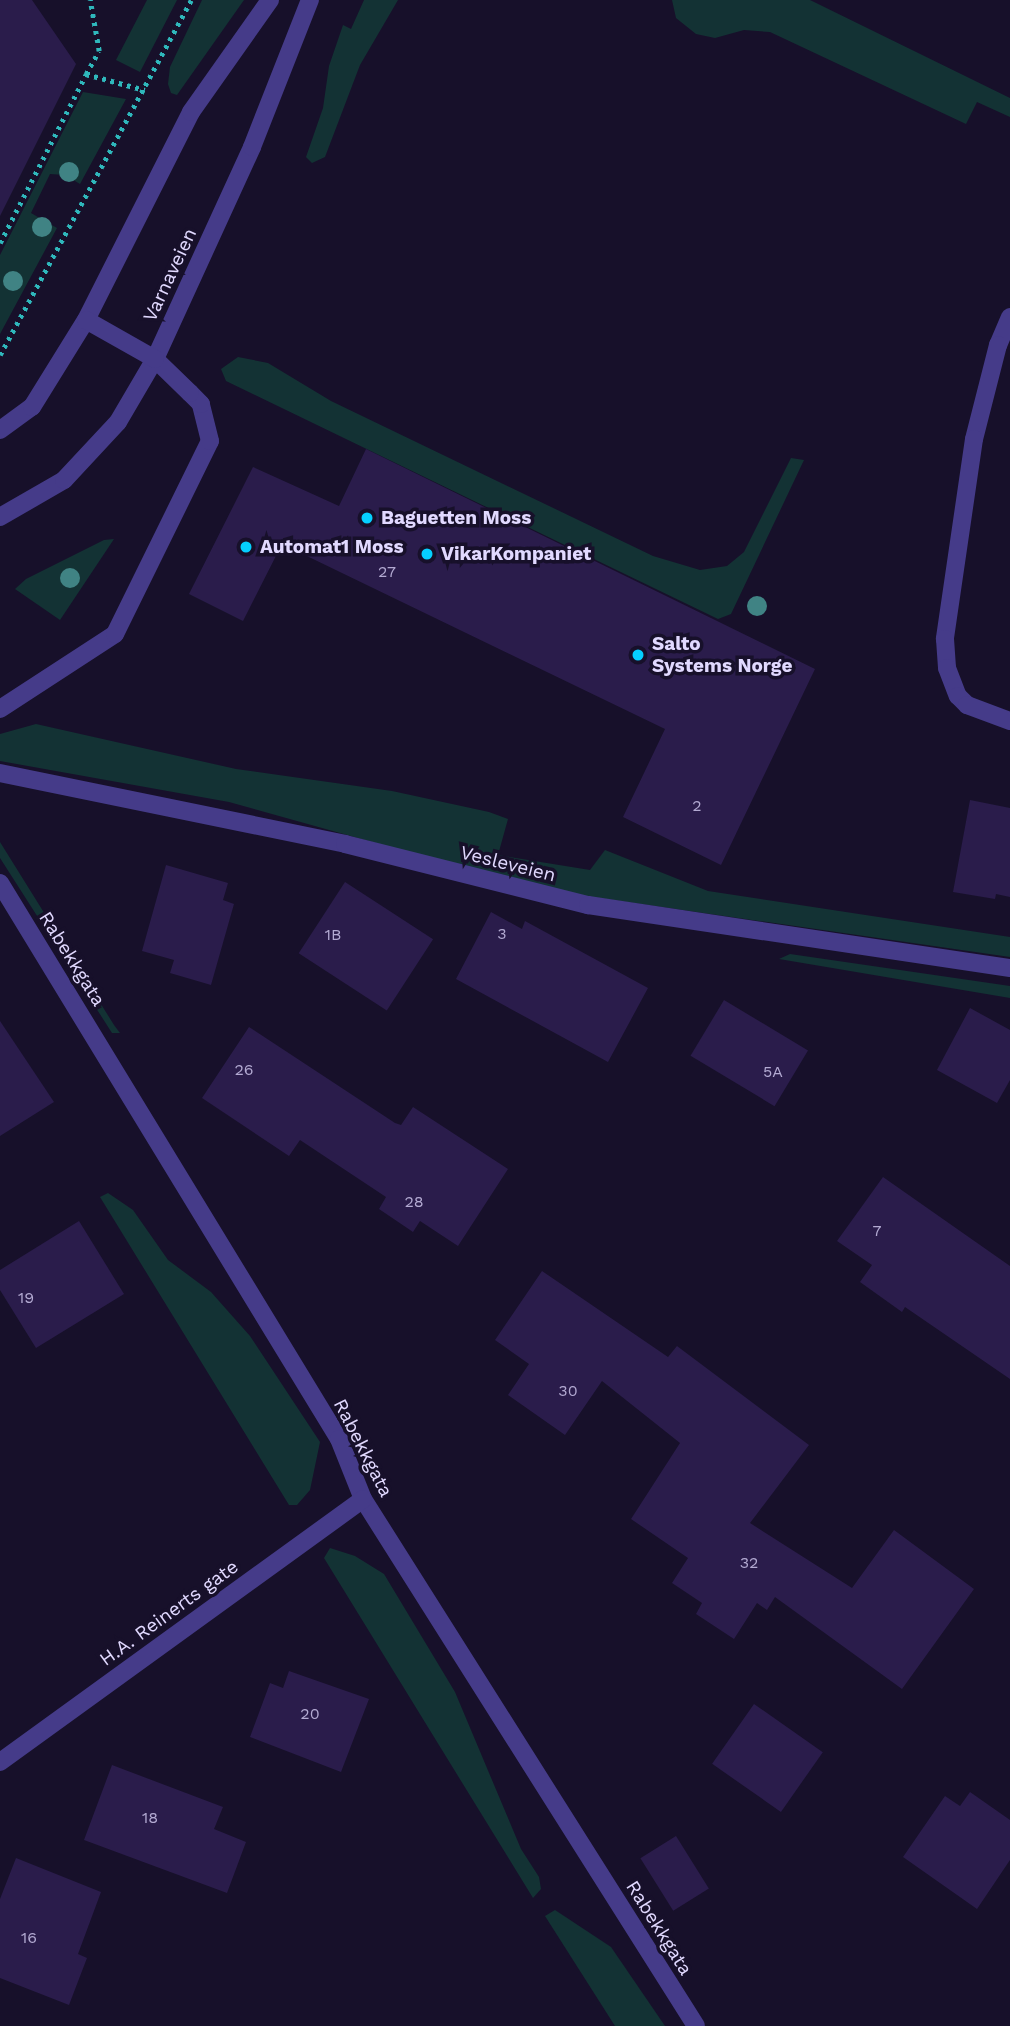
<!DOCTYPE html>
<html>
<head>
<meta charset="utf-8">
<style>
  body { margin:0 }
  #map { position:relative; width:1010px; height:2026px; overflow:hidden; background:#17102a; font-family:"Work Sans",sans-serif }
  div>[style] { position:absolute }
  .green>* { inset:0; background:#133234 }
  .building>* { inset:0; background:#2a1c4b; transform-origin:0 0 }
  .path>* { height:4.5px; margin-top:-2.25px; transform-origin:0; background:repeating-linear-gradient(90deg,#2fb8bc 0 3.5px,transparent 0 8.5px) }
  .minor>* { height:18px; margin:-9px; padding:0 9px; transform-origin:9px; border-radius:9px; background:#453b89 }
  .trees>* { width:20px; height:20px; margin:-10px; border-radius:50%; background:#408384 }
  .dots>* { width:19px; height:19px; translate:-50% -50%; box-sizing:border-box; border:4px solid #17102a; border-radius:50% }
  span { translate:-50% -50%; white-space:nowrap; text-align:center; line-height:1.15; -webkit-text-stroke:7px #17102a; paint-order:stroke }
  .number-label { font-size:16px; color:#b3aad2 }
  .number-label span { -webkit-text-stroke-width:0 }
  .street-label { font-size:19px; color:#e1d9ff }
  .poi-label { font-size:19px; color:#e1d9ff; font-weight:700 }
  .left { translate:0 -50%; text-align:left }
</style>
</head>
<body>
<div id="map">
  <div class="green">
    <i style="clip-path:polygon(147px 0,177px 0,140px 72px,116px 60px)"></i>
    <i style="clip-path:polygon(202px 0,244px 0,177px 95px,171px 93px,168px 84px,170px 67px)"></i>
    <i style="clip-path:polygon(364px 0,398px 0,360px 65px,325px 157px,312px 163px,306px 157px,323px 108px,329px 66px,343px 25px,351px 29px)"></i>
    <i style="clip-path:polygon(672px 0,810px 0,1010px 98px,1010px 117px,977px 102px,966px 124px,770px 32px,744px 30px,715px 38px,696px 34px,676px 18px)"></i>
    <i style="clip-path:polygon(83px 92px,126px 99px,80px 184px,65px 175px,50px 174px,31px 213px,57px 228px,0 334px,0 255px)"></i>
    <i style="clip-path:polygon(238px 357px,268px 363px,331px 401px,653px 556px,700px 570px,727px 566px,744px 552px,791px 458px,804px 460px,731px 614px,718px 619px,226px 381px,221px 369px)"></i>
    <i style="clip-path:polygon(114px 539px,60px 620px,15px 589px,26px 579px,104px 540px)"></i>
    <i style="clip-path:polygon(36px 724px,236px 769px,392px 791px,489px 812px,508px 819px,498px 855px,590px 870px,605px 850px,708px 891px,1010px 937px,1010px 957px,544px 890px,229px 802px,0 761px,0 734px)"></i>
    <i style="clip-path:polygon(0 842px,114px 1025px,120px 1033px,112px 1033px,0 858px)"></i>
    <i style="clip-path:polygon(790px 954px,1010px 986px,1010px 998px,779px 959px)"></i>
    <i style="clip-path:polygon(108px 1193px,133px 1210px,168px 1260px,211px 1292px,250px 1336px,320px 1442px,310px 1490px,297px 1505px,289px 1505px,100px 1197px)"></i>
    <i style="clip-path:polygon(330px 1548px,355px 1556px,384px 1574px,455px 1692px,521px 1849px,539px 1877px,541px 1889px,533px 1898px,324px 1558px)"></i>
    <i style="clip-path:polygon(555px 1910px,611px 1947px,665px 2026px,615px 2026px,545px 1916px)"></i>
  </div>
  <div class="building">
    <i style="clip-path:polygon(0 0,32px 0,76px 64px,0 216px)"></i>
    <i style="clip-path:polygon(366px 449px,815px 669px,721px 865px,623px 817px,665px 729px,282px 544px,243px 621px,189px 594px,253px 467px,339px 506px)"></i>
    <i style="clip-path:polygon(970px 800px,1010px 808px,1010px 897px,996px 894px,995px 899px,953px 892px)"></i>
    <i style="clip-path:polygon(166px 865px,228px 883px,223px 900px,234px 904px,211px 985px,170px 973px,174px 960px,142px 951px)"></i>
    <i style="left:345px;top:882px;width:105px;height:85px;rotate:33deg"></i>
    <i style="clip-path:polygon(491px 912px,522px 929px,525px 921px,648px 988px,608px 1062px,456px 979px)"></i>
    <i style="left:724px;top:1000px;width:98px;height:65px;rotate:31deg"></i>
    <i style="clip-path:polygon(970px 1008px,1010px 1030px,1010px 1080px,997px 1103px,937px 1070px)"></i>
    <i style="clip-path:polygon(0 1021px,54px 1102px,0 1136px)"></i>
    <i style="clip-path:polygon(249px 1027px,395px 1123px,401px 1125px,413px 1107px,508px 1169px,458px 1246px,420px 1221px,413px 1232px,379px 1209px,386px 1197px,300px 1140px,289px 1156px,202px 1098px)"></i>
    <i style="clip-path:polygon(883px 1177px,1010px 1266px,1010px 1379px,905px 1307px,902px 1312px,860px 1282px,872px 1265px,837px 1241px)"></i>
    <i style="clip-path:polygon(79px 1221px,124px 1294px,36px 1348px,0 1290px,0 1270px)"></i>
    <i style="clip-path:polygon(542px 1271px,668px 1357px,677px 1346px,809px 1445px,750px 1523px,852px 1588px,894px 1530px,974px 1589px,902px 1689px,775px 1597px,767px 1610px,757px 1603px,734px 1639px,696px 1614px,702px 1603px,672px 1583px,688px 1558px,631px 1519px,680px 1443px,602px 1381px,565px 1435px,508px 1395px,529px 1364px,495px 1340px)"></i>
    <i style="clip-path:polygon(289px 1671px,369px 1699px,341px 1772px,250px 1737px,270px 1683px,283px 1688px)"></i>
    <i style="left:754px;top:1704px;width:84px;height:73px;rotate:35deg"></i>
    <i style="clip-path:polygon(112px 1765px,223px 1807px,214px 1829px,246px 1842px,227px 1893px,84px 1840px)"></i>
    <i style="clip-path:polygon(970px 1792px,1010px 1820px,1010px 1860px,977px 1909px,903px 1857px,945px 1796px,960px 1806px)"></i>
    <i style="left:676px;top:1836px;width:62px;height:42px;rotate:58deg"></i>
    <i style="clip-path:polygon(16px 1858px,101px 1892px,78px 1954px,87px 1958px,69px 2005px,0 1978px,0 1899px)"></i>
  </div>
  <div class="path">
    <i style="left:86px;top:74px;width:26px;rotate:-61deg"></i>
    <i style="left:99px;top:51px;width:52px;rotate:-100deg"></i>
    <i style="left:0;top:243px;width:190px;rotate:-63deg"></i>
    <i style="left:86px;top:74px;width:61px;rotate:15.2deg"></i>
    <i style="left:0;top:355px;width:403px;rotate:-61.7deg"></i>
  </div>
  <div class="minor">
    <i style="left:1010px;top:317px;width:30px;rotate:113deg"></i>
    <i style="left:998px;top:345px;width:97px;rotate:104.3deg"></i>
    <i style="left:974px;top:439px;width:202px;rotate:98.3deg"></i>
    <i style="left:945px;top:639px;width:29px;rotate:86deg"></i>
    <i style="left:947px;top:668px;width:30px;rotate:69deg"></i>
    <i style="left:958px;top:696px;width:13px;rotate:45deg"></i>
    <i style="left:967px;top:705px;width:46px;rotate:20.4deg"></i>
    <i style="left:0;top:430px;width:39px;rotate:-36deg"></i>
    <i style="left:32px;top:407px;width:102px;rotate:-58.2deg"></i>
    <i style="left:86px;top:320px;width:233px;rotate:-63.2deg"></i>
    <i style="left:191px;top:112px;width:137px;rotate:-54.8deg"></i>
    <i style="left:0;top:517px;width:74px;rotate:-30deg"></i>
    <i style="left:64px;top:480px;width:79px;rotate:-47deg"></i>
    <i style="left:118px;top:422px;width:73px;rotate:-59.6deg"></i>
    <i style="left:155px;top:359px;width:233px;rotate:-65.4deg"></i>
    <i style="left:252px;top:147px;width:158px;rotate:-68.5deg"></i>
    <i style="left:0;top:709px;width:137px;rotate:-33.1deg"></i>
    <i style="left:115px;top:634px;width:215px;rotate:-63.8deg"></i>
    <i style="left:210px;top:441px;width:38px;rotate:-104deg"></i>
    <i style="left:201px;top:404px;width:16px;rotate:-135deg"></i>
    <i style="left:190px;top:393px;width:49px;rotate:-135.8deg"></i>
    <i style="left:155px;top:359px;width:79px;rotate:-150.5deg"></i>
    <i style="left:0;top:773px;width:352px;rotate:11.6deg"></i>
    <i style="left:345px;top:844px;width:251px;rotate:14.1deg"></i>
    <i style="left:588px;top:905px;width:427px;rotate:8.5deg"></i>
    <i style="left:0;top:883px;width:651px;rotate:58.63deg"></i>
    <i style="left:339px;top:1439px;width:65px;rotate:68.2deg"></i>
    <i style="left:363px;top:1499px;width:623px;rotate:57.71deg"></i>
    <i style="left:0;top:1762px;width:448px;rotate:-35.9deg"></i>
  </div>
  <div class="trees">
    <i style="left:69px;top:172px"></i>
    <i style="left:42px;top:227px"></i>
    <i style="left:13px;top:281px"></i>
    <i style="left:70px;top:578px"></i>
    <i style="left:757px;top:606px"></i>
  </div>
  <div class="dots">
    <i style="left:367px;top:518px;background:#05cfff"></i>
    <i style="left:246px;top:547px;background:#05cfff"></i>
    <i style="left:427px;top:554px;background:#05cfff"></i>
    <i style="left:638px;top:655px;background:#05cfff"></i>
  </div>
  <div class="number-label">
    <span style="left:387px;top:572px">27</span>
    <span style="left:697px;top:806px">2</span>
    <span style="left:502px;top:934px">3</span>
    <span style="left:333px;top:935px">1B</span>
    <span style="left:244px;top:1070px">26</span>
    <span style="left:773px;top:1072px">5A</span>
    <span style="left:414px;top:1202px">28</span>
    <span style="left:877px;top:1231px">7</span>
    <span style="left:26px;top:1298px">19</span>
    <span style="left:568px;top:1391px">30</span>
    <span style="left:749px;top:1563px">32</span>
    <span style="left:310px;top:1714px">20</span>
    <span style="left:150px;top:1818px">18</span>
    <span style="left:29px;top:1938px">16</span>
  </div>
  <div class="street-label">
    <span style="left:170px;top:275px;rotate:-65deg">Varnaveien</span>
    <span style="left:508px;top:864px;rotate:14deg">Vesleveien</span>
    <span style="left:72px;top:959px;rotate:58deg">Rabekkgata</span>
    <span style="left:363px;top:1448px;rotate:63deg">Rabekkgata</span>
    <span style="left:169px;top:1613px;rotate:-36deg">H.A. Reinerts gate</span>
    <span style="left:659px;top:1928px;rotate:58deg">Rabekkgata</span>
  </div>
  <div class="poi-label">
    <span class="left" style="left:381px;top:518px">Baguetten Moss</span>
    <span class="left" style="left:260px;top:547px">Automat1 Moss</span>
    <span class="left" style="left:441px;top:554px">VikarKompaniet</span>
    <span class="left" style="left:652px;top:655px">Salto<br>Systems Norge</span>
  </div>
</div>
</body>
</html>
